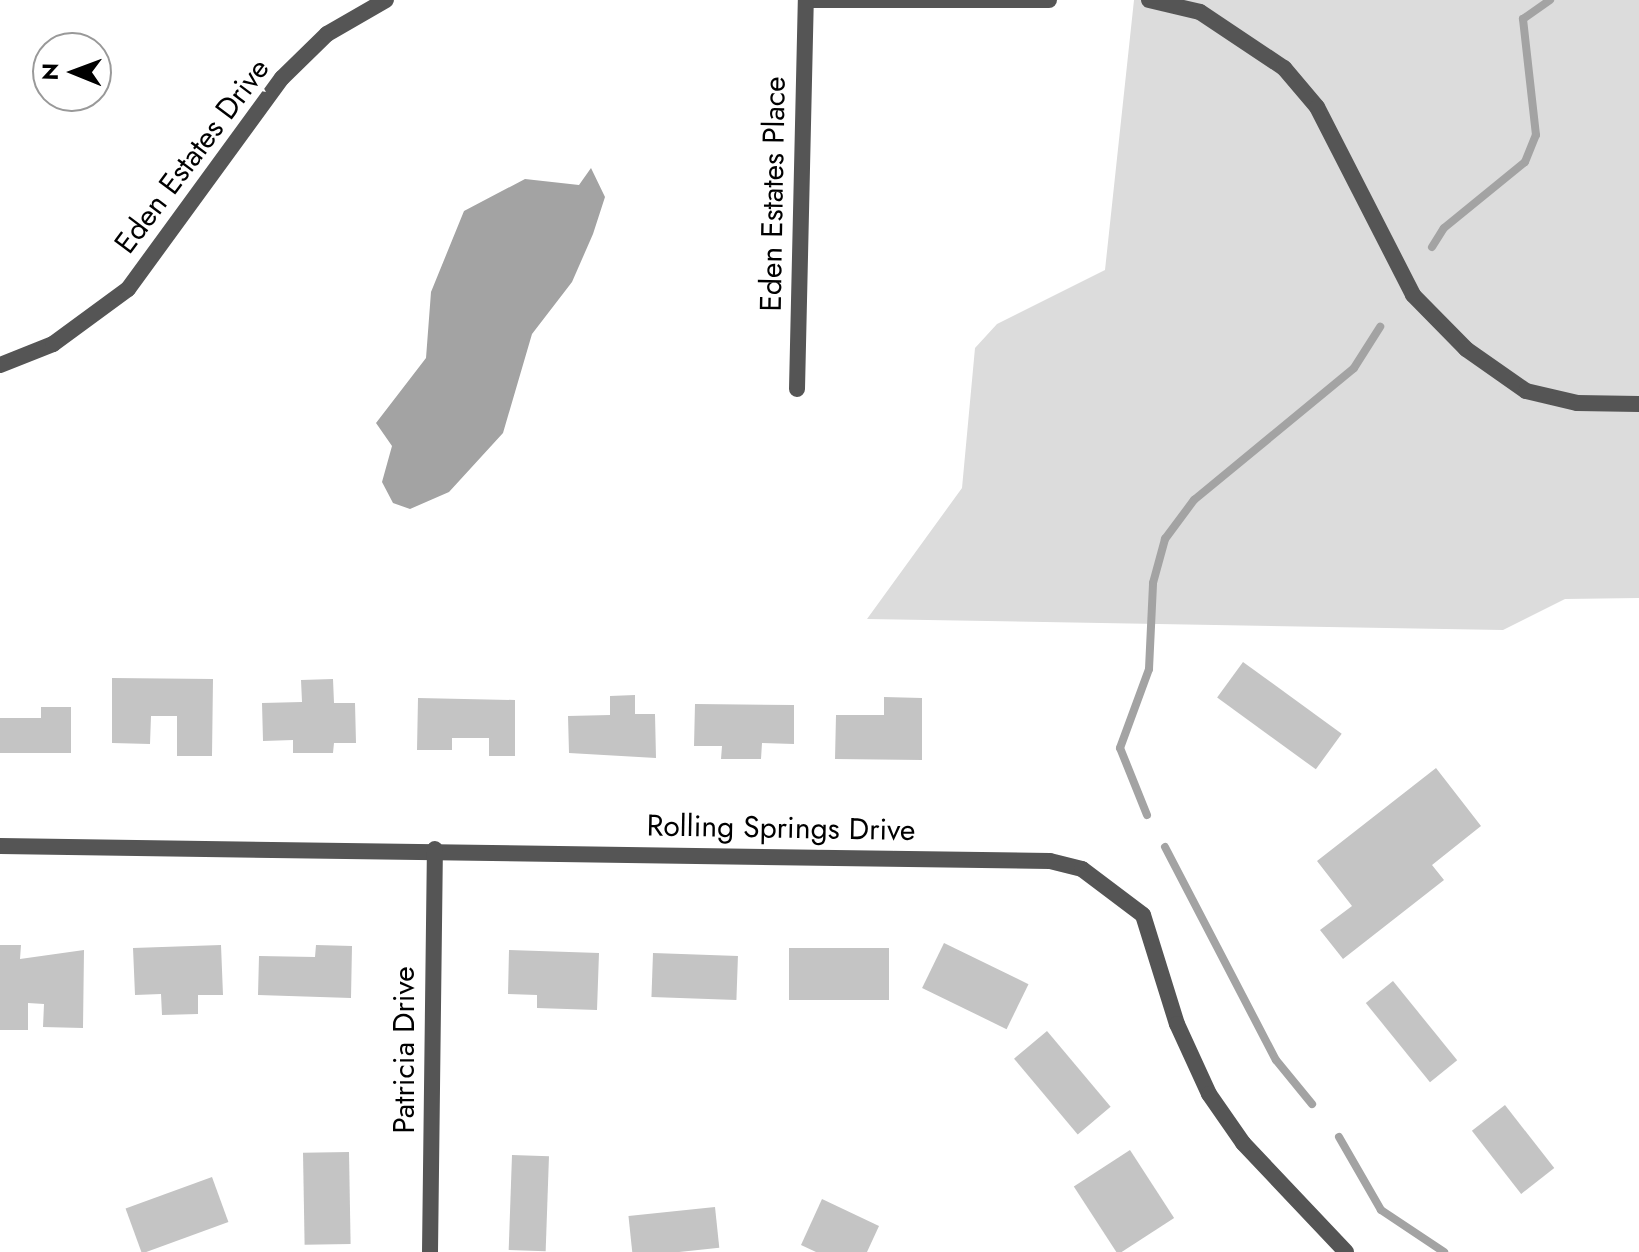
<!DOCTYPE html>
<html>
<head>
<meta charset="utf-8">
<style>
  body { margin:0 }
  #map { position:relative; width:1639px; height:1252px; overflow:hidden; background:#fff; font-family:Jost,sans-serif }
  div>[style] { position:absolute }
  .green>* { inset:0; background:#dcdcdc }
  .water>* { inset:0; background:#a3a3a3 }
  .stream>* { height:8px; margin:-4px; padding:0 4px; transform-origin:4px; border-radius:4px; background:#a3a3a3 }
  .building>* { inset:0; background:#c4c4c4; transform-origin:0 0 }
  .minor>* { height:16px; margin:-8px; padding:0 8px; transform-origin:8px; border-radius:8px; background:#555 }
  span { translate:-50% -50%; white-space:nowrap; text-align:center; line-height:1.15; -webkit-text-stroke:8px #fff; paint-order:stroke }
  .street-label { font-size:30px; color:#000 }
  .north { position:absolute; left:32px; top:32px; width:80px; height:80px; box-sizing:border-box; background:#fff; border:2px solid #999; border-radius:50%; rotate:271deg; font-size:22px; font-weight:700; line-height:32px; text-align:center; color:#000 }
  .north::after { content:''; display:block; margin:auto; width:28px; height:36px; background:#000; clip-path:polygon(50% 0,100% 100%,50% 72%,0 100%) }
</style>
</head>
<body>
<div id="map">
  <div class="green">
    <i style="clip-path:polygon(1134px 0,1639px 0,1639px 598px,1565px 599px,1503px 630px,867px 619px,962px 488px,975px 348px,997px 324px,1105px 270px)"></i>
  </div>
  <div class="water">
    <i style="clip-path:polygon(591px 168px,605px 197px,593px 234px,572px 282px,532px 334px,503px 433px,449px 492px,410px 509px,393px 503px,382px 482px,392px 446px,376px 423px,426px 358px,431px 292px,464px 211px,525px 179px,579px 185px)"></i>
  </div>
  <div class="stream">
    <i style="left:1432px;top:247px;width:22px;rotate:-58deg"></i>
    <i style="left:1444px;top:228px;width:104px;rotate:-39.2deg"></i>
    <i style="left:1525px;top:162px;width:29px;rotate:-68deg"></i>
    <i style="left:1536px;top:135px;width:117px;rotate:-96.4deg"></i>
    <i style="left:1523px;top:19px;width:33px;rotate:-35deg"></i>
    <i style="left:1147px;top:815px;width:72px;rotate:-111.9deg"></i>
    <i style="left:1120px;top:748px;width:84px;rotate:-69.8deg"></i>
    <i style="left:1149px;top:669px;width:86px;rotate:-87.3deg"></i>
    <i style="left:1153px;top:583px;width:46px;rotate:-74.7deg"></i>
    <i style="left:1165px;top:539px;width:49px;rotate:-53.4deg"></i>
    <i style="left:1194px;top:500px;width:207px;rotate:-39.5deg"></i>
    <i style="left:1354px;top:368px;width:49px;rotate:-57.6deg"></i>
    <i style="left:1165px;top:847px;width:240px;rotate:62.5deg"></i>
    <i style="left:1276px;top:1060px;width:57px;rotate:50.7deg"></i>
    <i style="left:1339px;top:1137px;width:84px;rotate:60.1deg"></i>
    <i style="left:1381px;top:1210px;width:76px;rotate:33.7deg"></i>
  </div>
  <div class="building">
    <i style="left:1243px;top:662px;width:122px;height:44px;rotate:36deg"></i>
    <i style="clip-path:polygon(112px 678px,213px 679px,212px 756px,177px 756px,177px 716px,151px 716px,150px 744px,112px 743px)"></i>
    <i style="clip-path:polygon(333px 679px,334px 703px,355px 703px,356px 743px,334px 743px,333px 753px,293px 753px,293px 740px,263px 741px,262px 703px,302px 702px,301px 680px)"></i>
    <i style="clip-path:polygon(635px 695px,635px 714px,655px 714px,656px 758px,569px 753px,568px 716px,610px 715px,610px 696px)"></i>
    <i style="clip-path:polygon(884px 697px,922px 698px,922px 760px,835px 759px,836px 715px,884px 715px)"></i>
    <i style="clip-path:polygon(418px 698px,515px 700px,515px 756px,489px 756px,489px 738px,452px 738px,452px 750px,417px 750px)"></i>
    <i style="clip-path:polygon(695px 704px,794px 705px,794px 744px,762px 743px,761px 759px,721px 759px,722px 746px,694px 746px)"></i>
    <i style="clip-path:polygon(41px 707px,71px 707px,71px 753px,0 753px,0 718px,41px 718px)"></i>
    <i style="clip-path:polygon(1436px 768px,1481px 826px,1432px 865px,1444px 880px,1343px 959px,1320px 930px,1352px 906px,1317px 861px)"></i>
    <i style="left:944px;top:943px;width:94px;height:50px;rotate:26deg"></i>
    <i style="clip-path:polygon(0 945px,21px 945px,20px 959px,84px 950px,83px 1028px,43px 1027px,44px 1004px,28px 1003px,28px 1030px,0 1030px)"></i>
    <i style="clip-path:polygon(221px 945px,223px 995px,198px 995px,198px 1014px,162px 1015px,161px 994px,135px 995px,133px 948px)"></i>
    <i style="clip-path:polygon(316px 945px,352px 946px,351px 998px,258px 995px,259px 956px,315px 957px)"></i>
    <i style="left:789px;top:948px;width:100px;height:52px"></i>
    <i style="clip-path:polygon(509px 950px,599px 953px,597px 1010px,537px 1008px,537px 995px,508px 994px)"></i>
    <i style="left:653px;top:953px;width:85px;height:44px;rotate:2deg"></i>
    <i style="left:1393px;top:981px;width:102px;height:35px;rotate:51deg"></i>
    <i style="left:1047px;top:1031px;width:99px;height:43px;rotate:50deg"></i>
    <i style="left:1505px;top:1105px;width:80px;height:42px;rotate:52deg"></i>
    <i style="left:1130px;top:1150px;width:81px;height:67px;rotate:57deg"></i>
    <i style="left:349px;top:1152px;width:92px;height:46px;rotate:89deg"></i>
    <i style="left:512px;top:1155px;width:37px;height:95px;rotate:2deg"></i>
    <i style="left:212px;top:1177px;width:48px;height:92px;rotate:70deg"></i>
    <i style="clip-path:polygon(822px 1199px,879px 1226px,867px 1252px,816px 1252px,801px 1245px)"></i>
    <i style="left:715px;top:1207px;width:41px;height:87px;rotate:84deg"></i>
  </div>
  <div class="minor">
    <i style="left:813px;top:0;width:236px"></i>
    <i style="left:1149px;top:0;width:52px;rotate:13.2deg"></i>
    <i style="left:1200px;top:12px;width:101px;rotate:33.7deg"></i>
    <i style="left:1284px;top:68px;width:51px;rotate:49.8deg"></i>
    <i style="left:1317px;top:107px;width:211px;rotate:62.9deg"></i>
    <i style="left:1413px;top:295px;width:76px;rotate:45.5deg"></i>
    <i style="left:1466px;top:349px;width:73px;rotate:35deg"></i>
    <i style="left:1526px;top:391px;width:52px;rotate:13.2deg"></i>
    <i style="left:1577px;top:403px;width:62px;rotate:0.9deg"></i>
    <i style="left:0;top:365px;width:57px;rotate:-21.6deg"></i>
    <i style="left:53px;top:344px;width:93px;rotate:-36.3deg"></i>
    <i style="left:128px;top:289px;width:261px;rotate:-53.9deg"></i>
    <i style="left:282px;top:78px;width:63px;rotate:-44.4deg"></i>
    <i style="left:327px;top:34px;width:68px;rotate:-30deg"></i>
    <i style="left:797px;top:389px;width:389px;rotate:-88.7deg"></i>
    <i style="left:0;top:846px;width:1050px;rotate:0.82deg"></i>
    <i style="left:1050px;top:861px;width:33px;rotate:14deg"></i>
    <i style="left:1082px;top:869px;width:76px;rotate:37deg"></i>
    <i style="left:1143px;top:915px;width:114px;rotate:72.7deg"></i>
    <i style="left:1177px;top:1024px;width:77px;rotate:65.4deg"></i>
    <i style="left:1209px;top:1094px;width:60px;rotate:55.2deg"></i>
    <i style="left:1243px;top:1143px;width:150px;rotate:46.6deg"></i>
    <i style="left:430px;top:1252px;width:403px;rotate:-89.3deg"></i>
  </div>
  <div class="street-label">
    <span style="left:192px;top:156px;rotate:-53deg">Eden Estates Drive</span>
    <span style="left:773px;top:194px;rotate:-89deg">Eden Estates Place</span>
    <span style="left:781px;top:828px;rotate:1deg">Rolling Springs Drive</span>
    <span style="left:404px;top:1050px;rotate:-90deg">Patricia Drive</span>
  </div>
  <div class="north">N</div>
</div>
</body>
</html>
